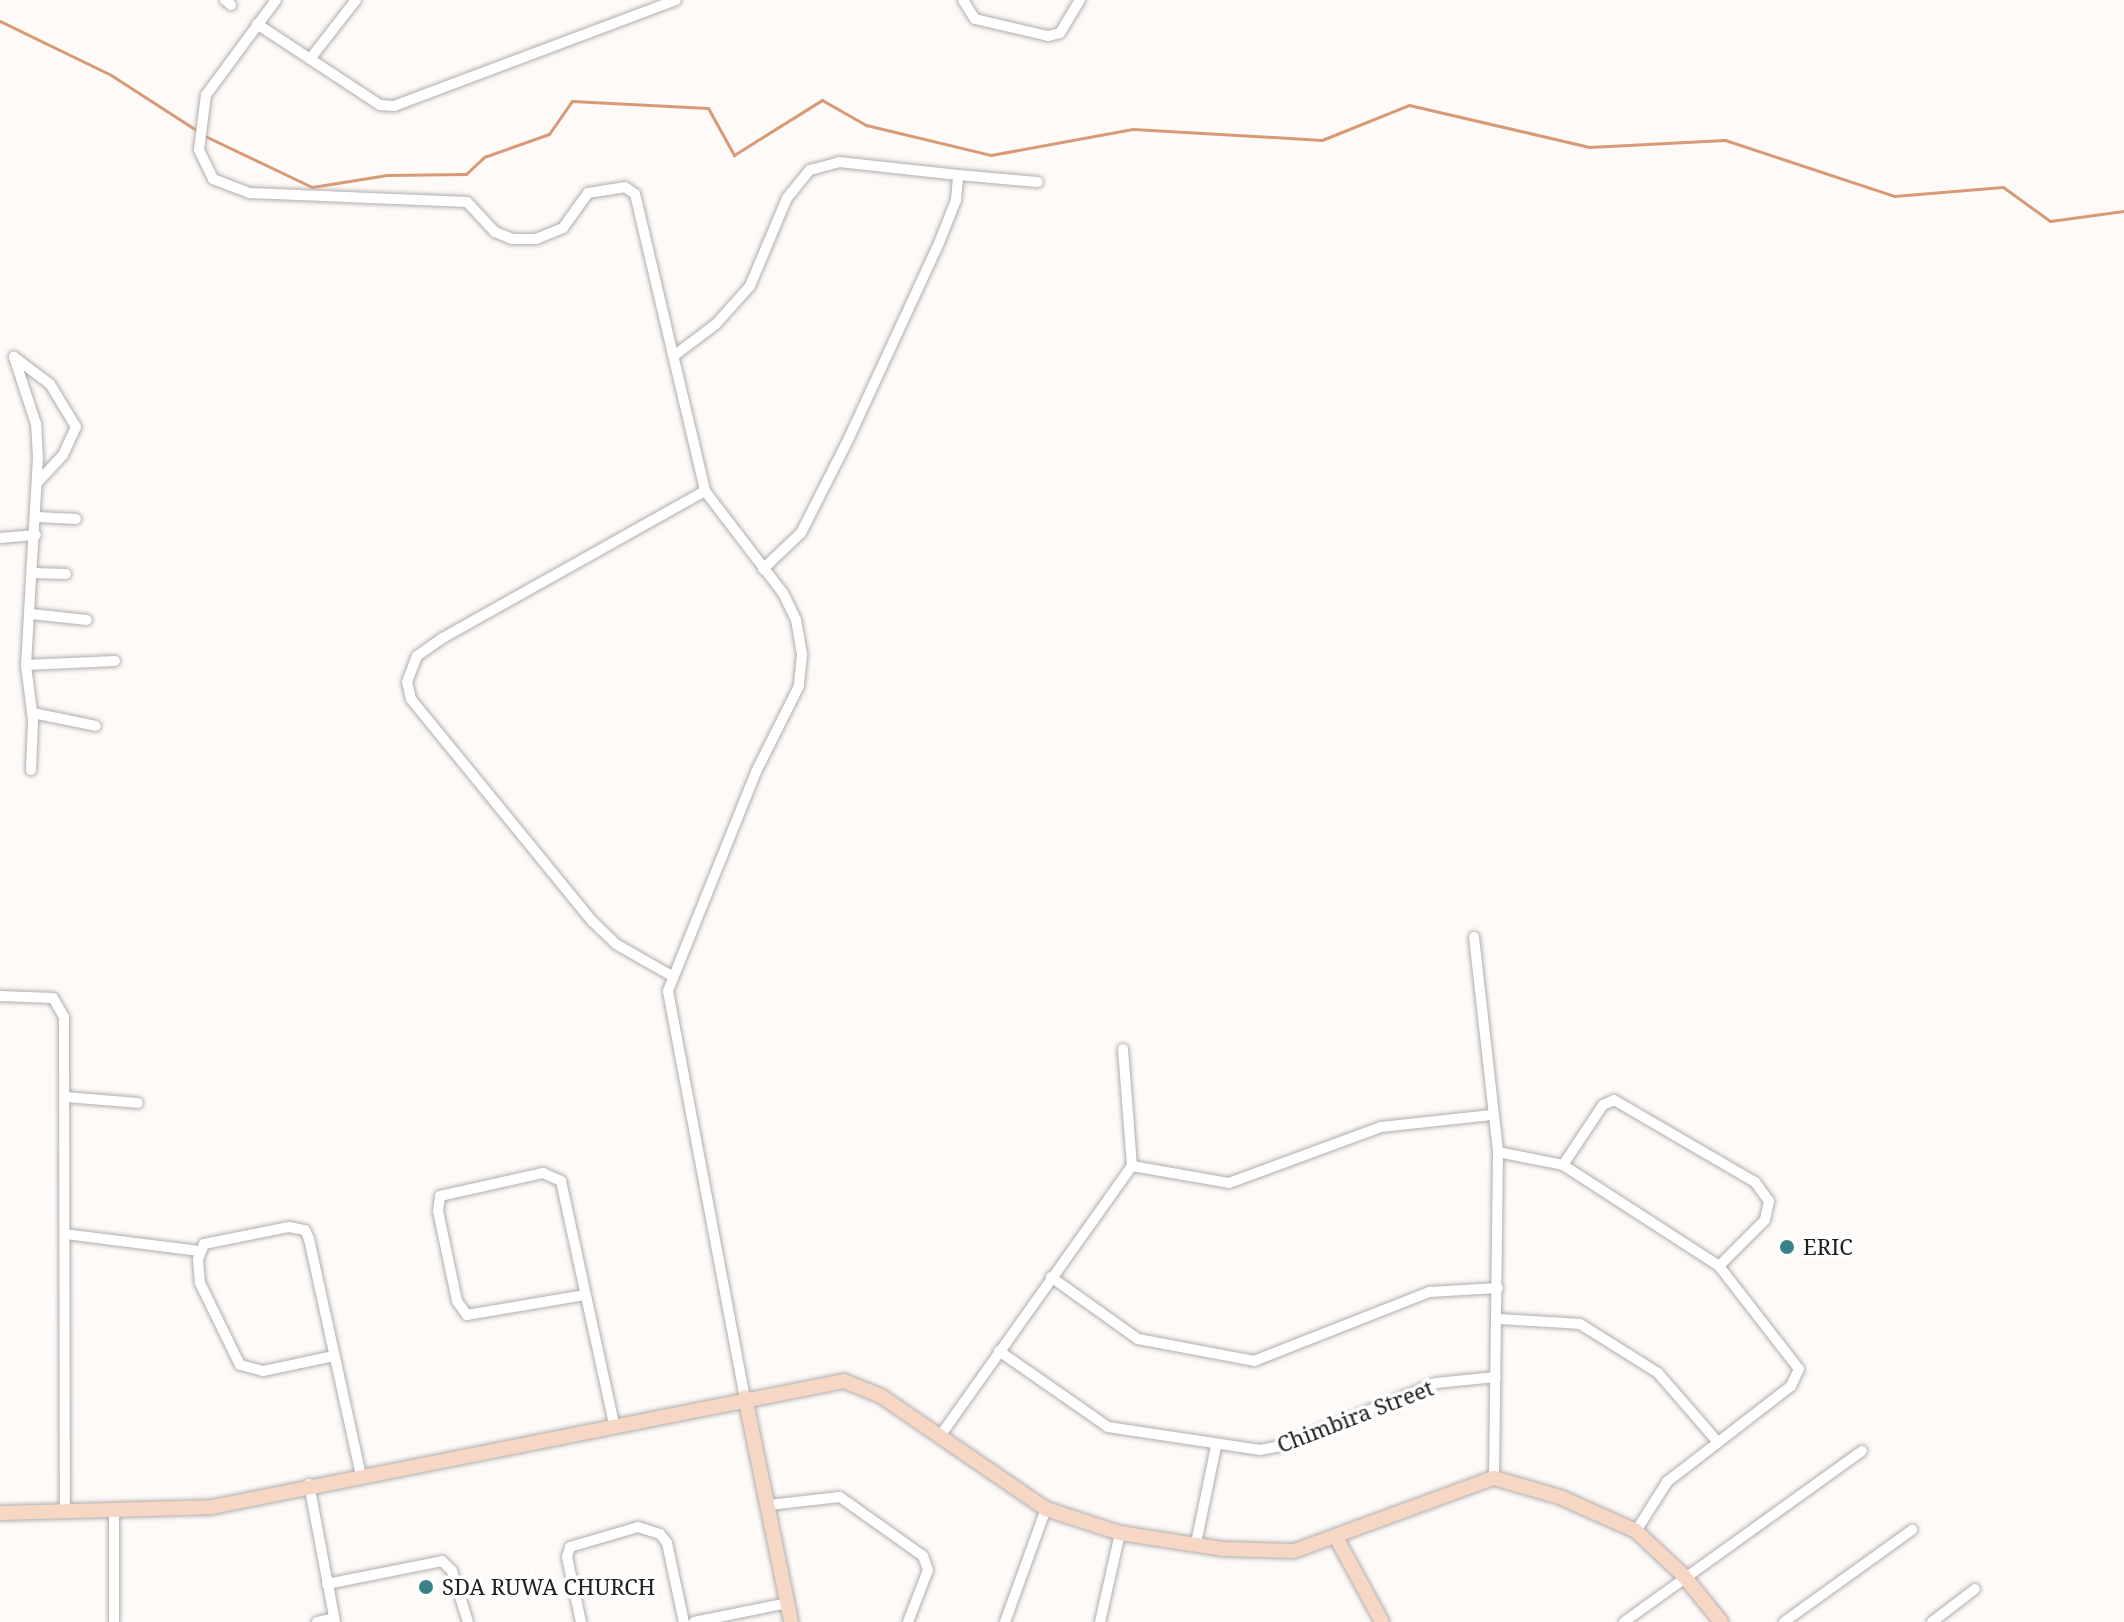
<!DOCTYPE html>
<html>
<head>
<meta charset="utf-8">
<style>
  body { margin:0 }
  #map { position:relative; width:2124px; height:1622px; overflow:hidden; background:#fefaf8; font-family:"Noto Serif",serif }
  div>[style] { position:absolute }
  .stream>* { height:3px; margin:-1.5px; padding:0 1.5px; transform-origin:1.5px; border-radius:1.5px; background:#d89a75 }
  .roads { filter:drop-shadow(0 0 2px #b1adab) drop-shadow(0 0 2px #b1adab) }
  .street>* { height:10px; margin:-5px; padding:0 5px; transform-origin:5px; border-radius:5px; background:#fff }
  .secondary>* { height:14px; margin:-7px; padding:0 7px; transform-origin:7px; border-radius:7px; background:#f5d7c4 }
  .dots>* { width:22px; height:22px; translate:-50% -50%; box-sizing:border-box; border:4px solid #fff; border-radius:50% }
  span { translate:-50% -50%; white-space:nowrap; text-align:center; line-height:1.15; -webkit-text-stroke:7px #fff; paint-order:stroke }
  .poi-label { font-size:22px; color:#222120 }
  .left { translate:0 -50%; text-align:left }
  .street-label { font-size:22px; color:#222120 }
</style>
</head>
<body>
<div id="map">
  <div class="stream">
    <i style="left:0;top:21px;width:123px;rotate:25.9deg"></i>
    <i style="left:111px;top:75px;width:105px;rotate:32.9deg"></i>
    <i style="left:205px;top:136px;width:119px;rotate:25.5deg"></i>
    <i style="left:312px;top:187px;width:76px;rotate:-9.1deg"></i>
    <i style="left:387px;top:175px;width:79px;rotate:-0.7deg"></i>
    <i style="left:466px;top:174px;width:25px;rotate:-43deg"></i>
    <i style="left:484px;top:157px;width:69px;rotate:-19.5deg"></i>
    <i style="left:549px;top:134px;width:40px;rotate:-55.1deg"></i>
    <i style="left:572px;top:101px;width:136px;rotate:2.9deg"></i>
    <i style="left:708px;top:108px;width:54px;rotate:61deg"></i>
    <i style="left:734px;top:155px;width:104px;rotate:-32deg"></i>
    <i style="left:822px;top:100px;width:51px;rotate:29.6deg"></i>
    <i style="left:866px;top:125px;width:129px;rotate:13.5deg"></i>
    <i style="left:991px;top:155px;width:144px;rotate:-10.4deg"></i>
    <i style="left:1133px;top:129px;width:189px;rotate:3.3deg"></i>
    <i style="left:1322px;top:140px;width:94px;rotate:-21.9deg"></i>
    <i style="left:1409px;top:105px;width:185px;rotate:13.1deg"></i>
    <i style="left:1589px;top:147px;width:136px;rotate:-2.9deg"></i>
    <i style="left:1725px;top:140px;width:178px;rotate:18.3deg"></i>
    <i style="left:1894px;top:196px;width:109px;rotate:-4.7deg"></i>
    <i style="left:2003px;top:187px;width:58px;rotate:35.9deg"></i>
    <i style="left:2050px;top:221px;width:75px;rotate:-7.7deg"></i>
  </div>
  <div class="roads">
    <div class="street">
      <i style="left:225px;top:0;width:8px;rotate:40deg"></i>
      <i style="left:276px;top:0;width:118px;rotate:126.4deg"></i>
      <i style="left:206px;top:95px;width:55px;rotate:97.3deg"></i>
      <i style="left:199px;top:150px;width:32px;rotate:64deg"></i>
      <i style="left:213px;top:179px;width:40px;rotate:21deg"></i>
      <i style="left:250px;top:193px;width:217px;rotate:2.4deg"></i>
      <i style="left:467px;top:202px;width:41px;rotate:47deg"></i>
      <i style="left:495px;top:232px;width:18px;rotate:22deg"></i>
      <i style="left:512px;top:239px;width:24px"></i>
      <i style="left:536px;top:239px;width:29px;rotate:-22deg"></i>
      <i style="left:563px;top:228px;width:43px;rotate:-54.5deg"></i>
      <i style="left:588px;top:193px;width:37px;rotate:-9deg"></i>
      <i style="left:625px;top:187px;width:12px;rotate:35deg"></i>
      <i style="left:635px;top:194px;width:305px;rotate:76.7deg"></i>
      <i style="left:705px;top:491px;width:128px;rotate:52.6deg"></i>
      <i style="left:783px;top:593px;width:30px;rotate:64deg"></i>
      <i style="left:796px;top:620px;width:36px;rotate:80deg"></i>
      <i style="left:802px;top:655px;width:31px;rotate:96deg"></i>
      <i style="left:799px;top:686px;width:96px;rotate:116.6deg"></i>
      <i style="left:756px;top:772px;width:236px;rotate:111.9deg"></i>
      <i style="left:668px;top:991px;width:413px;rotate:79.3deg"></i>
      <i style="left:963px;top:0;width:22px;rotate:58deg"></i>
      <i style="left:975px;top:19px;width:75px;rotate:13.1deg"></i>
      <i style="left:1048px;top:36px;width:12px;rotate:-14deg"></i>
      <i style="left:1060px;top:33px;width:39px;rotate:-59deg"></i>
      <i style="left:257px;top:24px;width:147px;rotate:33.4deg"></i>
      <i style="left:380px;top:105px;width:14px;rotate:4deg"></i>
      <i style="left:394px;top:106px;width:301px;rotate:-20.6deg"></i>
      <i style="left:310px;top:59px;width:75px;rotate:-52.1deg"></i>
      <i style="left:675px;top:355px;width:51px;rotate:-37.1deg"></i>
      <i style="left:716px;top:324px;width:51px;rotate:-48.2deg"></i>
      <i style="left:750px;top:286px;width:95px;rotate:-67.2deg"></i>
      <i style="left:787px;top:198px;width:36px;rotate:-51deg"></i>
      <i style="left:810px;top:170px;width:30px;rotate:-15deg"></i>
      <i style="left:839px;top:162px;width:120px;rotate:6.2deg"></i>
      <i style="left:37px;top:517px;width:39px;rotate:3deg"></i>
      <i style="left:0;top:538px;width:36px;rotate:-5deg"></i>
      <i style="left:763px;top:569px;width:52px;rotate:-43.5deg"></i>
      <i style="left:801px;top:533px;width:104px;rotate:-63.2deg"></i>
      <i style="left:848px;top:440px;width:217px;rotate:-65.2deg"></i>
      <i style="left:939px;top:243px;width:46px;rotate:-68.4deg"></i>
      <i style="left:956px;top:200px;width:25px;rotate:-85deg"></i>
      <i style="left:958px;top:175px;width:80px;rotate:5deg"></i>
      <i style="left:34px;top:573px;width:32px;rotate:2deg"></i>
      <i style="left:31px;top:614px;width:56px;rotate:6.1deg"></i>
      <i style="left:26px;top:665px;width:89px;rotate:-2.6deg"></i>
      <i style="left:33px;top:713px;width:64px;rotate:11.7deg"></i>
      <i style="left:31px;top:770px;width:50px;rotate:-87.7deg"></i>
      <i style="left:33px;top:720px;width:55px;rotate:-97.3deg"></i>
      <i style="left:26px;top:665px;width:206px;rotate:-86.7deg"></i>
      <i style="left:38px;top:459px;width:35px;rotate:-93deg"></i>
      <i style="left:36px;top:424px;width:71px;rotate:-108.2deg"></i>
      <i style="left:14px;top:357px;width:45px;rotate:36.9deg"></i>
      <i style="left:50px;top:384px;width:50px;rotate:58.8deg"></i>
      <i style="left:76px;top:427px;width:31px;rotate:115deg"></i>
      <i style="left:63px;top:455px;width:37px;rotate:133deg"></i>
      <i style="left:1474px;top:937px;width:216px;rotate:83.6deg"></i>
      <i style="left:1498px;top:1152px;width:326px;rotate:90.7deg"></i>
      <i style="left:672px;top:976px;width:64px;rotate:-150.3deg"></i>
      <i style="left:616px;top:944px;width:33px;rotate:-136deg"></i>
      <i style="left:592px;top:921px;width:286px;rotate:-129.2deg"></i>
      <i style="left:411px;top:699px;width:17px;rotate:-103deg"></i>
      <i style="left:407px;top:682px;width:28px;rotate:-69deg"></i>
      <i style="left:417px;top:656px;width:29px;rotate:-35deg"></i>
      <i style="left:441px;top:639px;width:303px;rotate:-29.3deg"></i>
      <i style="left:0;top:996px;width:53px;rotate:2.2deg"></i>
      <i style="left:53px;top:998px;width:22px;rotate:60deg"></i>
      <i style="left:64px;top:1017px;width:496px;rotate:89.9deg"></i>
      <i style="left:1123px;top:1049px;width:117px;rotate:85.6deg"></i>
      <i style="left:65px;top:1097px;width:73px;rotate:4.7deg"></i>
      <i style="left:1498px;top:1152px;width:66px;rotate:11.3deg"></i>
      <i style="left:1563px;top:1165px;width:186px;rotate:32.9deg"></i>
      <i style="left:1719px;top:1266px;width:130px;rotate:52.2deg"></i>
      <i style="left:1799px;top:1369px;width:19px;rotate:115deg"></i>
      <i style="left:1791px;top:1386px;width:157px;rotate:142.3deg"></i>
      <i style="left:1667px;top:1482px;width:58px;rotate:122.3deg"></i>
      <i style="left:1563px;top:1165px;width:72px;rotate:-56.3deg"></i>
      <i style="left:1603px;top:1105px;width:12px;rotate:-24deg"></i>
      <i style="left:1614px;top:1100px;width:163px;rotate:30.2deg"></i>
      <i style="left:1755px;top:1182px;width:24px;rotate:54deg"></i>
      <i style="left:1769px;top:1201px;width:19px;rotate:102deg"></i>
      <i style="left:1765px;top:1220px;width:65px;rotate:135deg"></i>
      <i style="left:65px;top:1234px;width:136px;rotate:7.2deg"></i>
      <i style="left:1051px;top:1277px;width:107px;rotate:35.5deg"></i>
      <i style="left:1138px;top:1339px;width:118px;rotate:10.7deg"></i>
      <i style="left:1254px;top:1361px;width:188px;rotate:-21.5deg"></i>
      <i style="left:1429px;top:1292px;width:69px;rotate:-3.3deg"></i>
      <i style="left:585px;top:1295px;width:120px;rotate:170.4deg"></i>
      <i style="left:467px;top:1315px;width:17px;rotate:-126deg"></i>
      <i style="left:457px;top:1301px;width:92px;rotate:-101.9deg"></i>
      <i style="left:438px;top:1211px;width:15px;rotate:-82deg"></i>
      <i style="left:440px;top:1196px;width:106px;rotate:-12.6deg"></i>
      <i style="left:543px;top:1173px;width:20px;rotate:24deg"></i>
      <i style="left:561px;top:1181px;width:250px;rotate:77.7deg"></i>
      <i style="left:1499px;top:1319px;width:81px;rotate:3.5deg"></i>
      <i style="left:1580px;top:1324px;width:92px;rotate:32.1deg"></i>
      <i style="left:1658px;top:1373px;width:90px;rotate:49.1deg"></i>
      <i style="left:999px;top:1351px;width:133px;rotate:34.9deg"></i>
      <i style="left:1108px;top:1427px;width:154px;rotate:8.6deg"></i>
      <i style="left:1260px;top:1450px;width:25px;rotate:-11deg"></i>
      <i style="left:1285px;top:1445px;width:163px;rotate:-22.3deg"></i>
      <i style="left:1436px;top:1383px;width:60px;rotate:-5.7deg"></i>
      <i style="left:334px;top:1356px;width:73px;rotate:168.1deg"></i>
      <i style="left:263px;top:1371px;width:24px;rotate:-165deg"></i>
      <i style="left:240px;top:1365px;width:91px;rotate:-116deg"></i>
      <i style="left:200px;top:1283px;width:24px;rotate:-95deg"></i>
      <i style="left:198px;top:1259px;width:16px;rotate:-68deg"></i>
      <i style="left:204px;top:1244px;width:87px;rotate:-11.3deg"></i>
      <i style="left:289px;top:1227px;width:16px;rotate:11deg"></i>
      <i style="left:305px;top:1230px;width:10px;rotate:66deg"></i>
      <i style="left:309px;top:1239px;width:242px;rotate:77.6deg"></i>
      <i style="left:940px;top:1436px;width:331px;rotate:-54.6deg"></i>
      <i style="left:1132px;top:1166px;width:98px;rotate:9.9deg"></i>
      <i style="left:1229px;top:1183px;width:162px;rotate:-20.2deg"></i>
      <i style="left:1381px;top:1127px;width:111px;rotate:-6.2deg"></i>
      <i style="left:309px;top:1484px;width:140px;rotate:79.3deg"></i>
      <i style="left:769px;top:1505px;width:71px;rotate:-6.4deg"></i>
      <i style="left:840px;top:1497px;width:102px;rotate:35.4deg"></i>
      <i style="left:923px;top:1556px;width:15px;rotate:70deg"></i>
      <i style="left:928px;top:1570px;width:56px;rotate:111deg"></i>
      <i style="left:1196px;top:1543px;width:99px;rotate:-78.3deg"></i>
      <i style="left:327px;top:1584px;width:117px;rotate:-11.3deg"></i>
      <i style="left:442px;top:1561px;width:14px;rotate:45deg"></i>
      <i style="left:452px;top:1571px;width:53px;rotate:72.6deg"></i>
      <i style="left:114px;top:1622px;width:109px;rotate:-90deg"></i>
      <i style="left:317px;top:1622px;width:17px;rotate:-13deg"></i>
      <i style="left:581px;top:1622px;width:66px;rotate:-102.2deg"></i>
      <i style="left:567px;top:1557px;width:10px;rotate:-73deg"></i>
      <i style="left:570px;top:1547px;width:71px;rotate:-16.4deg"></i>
      <i style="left:638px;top:1527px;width:23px;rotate:18deg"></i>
      <i style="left:660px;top:1534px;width:11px;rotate:52deg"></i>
      <i style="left:667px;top:1543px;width:81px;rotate:77.9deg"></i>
      <i style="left:694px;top:1622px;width:95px;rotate:-11.5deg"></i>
      <i style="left:1005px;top:1622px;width:120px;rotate:-70.1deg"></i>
      <i style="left:1100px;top:1622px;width:91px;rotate:-77.3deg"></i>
      <i style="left:1624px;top:1622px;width:293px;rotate:-35.7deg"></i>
      <i style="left:1784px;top:1622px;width:158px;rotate:-35.7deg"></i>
      <i style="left:1932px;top:1622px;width:54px;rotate:-37.5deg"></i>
    </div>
    <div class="secondary">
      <i style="left:745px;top:1397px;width:230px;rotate:78.4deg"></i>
      <i style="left:0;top:1513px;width:212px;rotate:-1.6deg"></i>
      <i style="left:212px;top:1507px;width:644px;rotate:-11.28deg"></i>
      <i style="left:844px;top:1381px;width:40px;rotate:22deg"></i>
      <i style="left:881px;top:1396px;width:200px;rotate:34.4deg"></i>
      <i style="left:1046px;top:1509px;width:78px;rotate:18deg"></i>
      <i style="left:1120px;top:1533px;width:103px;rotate:8.9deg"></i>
      <i style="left:1222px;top:1549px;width:72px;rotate:1.6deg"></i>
      <i style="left:1294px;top:1551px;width:213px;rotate:-20.1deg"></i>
      <i style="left:1494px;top:1478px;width:69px;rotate:16.1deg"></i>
      <i style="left:1560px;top:1497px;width:83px;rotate:24.1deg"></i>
      <i style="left:1636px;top:1531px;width:66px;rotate:43.2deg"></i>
      <i style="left:1684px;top:1576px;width:59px;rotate:51.2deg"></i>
      <i style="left:1337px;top:1539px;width:94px;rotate:61.5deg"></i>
    </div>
  </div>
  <div class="dots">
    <i style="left:1787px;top:1247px;background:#3a8287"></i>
    <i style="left:426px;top:1587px;background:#3a8287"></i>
  </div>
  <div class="poi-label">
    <span class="left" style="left:1803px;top:1247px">ERIC</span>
    <span class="left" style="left:442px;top:1587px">SDA RUWA CHURCH</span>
  </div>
  <div class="street-label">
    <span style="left:1355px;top:1416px;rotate:-21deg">Chimbira Street</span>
  </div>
</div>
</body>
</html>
